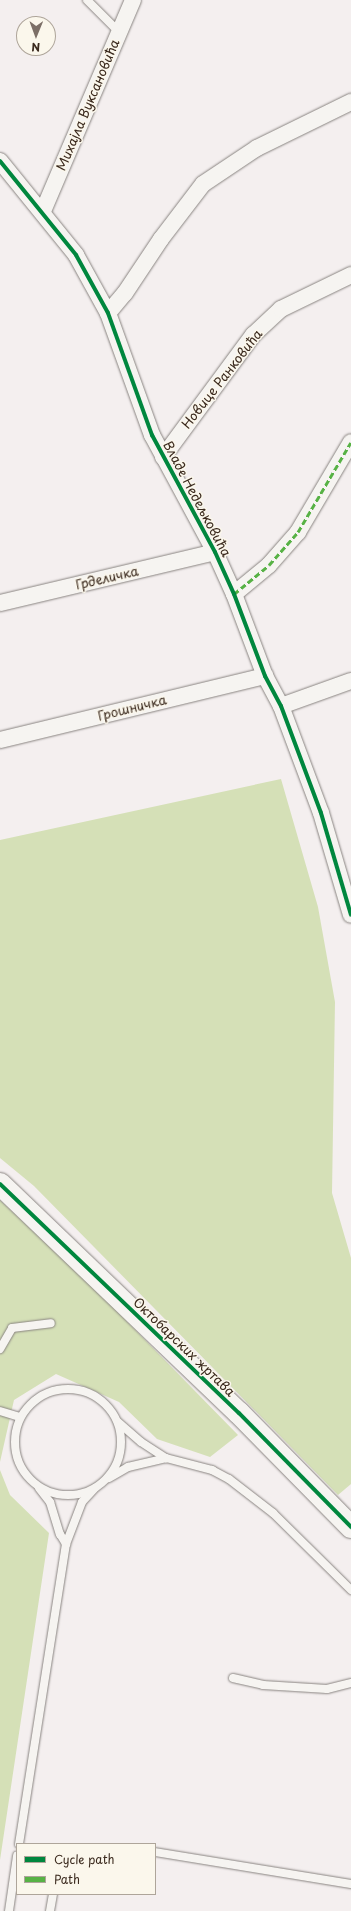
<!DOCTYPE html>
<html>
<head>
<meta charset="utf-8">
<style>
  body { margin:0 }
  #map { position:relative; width:351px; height:1911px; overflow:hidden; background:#f4efef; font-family:"Playpen Sans",sans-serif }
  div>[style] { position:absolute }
  .green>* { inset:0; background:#d5e0b7 }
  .roads { filter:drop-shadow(0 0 1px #898481) drop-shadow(0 0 1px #898481) }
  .lane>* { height:8px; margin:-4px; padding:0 4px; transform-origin:4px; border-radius:4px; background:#f6f4f1 }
  .lane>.ring { margin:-4px; padding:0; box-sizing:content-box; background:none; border:8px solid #f6f4f1; border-radius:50% }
  .street>* { height:16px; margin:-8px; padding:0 8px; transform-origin:8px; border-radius:8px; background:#f6f4f1 }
  .secondary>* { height:22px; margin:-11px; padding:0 11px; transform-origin:11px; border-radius:11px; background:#f6f4f1 }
  .quiet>* { height:3px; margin-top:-1.5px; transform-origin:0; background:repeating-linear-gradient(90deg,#57b245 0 6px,transparent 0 9px) }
  .cycleway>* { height:4px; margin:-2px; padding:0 2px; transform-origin:2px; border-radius:2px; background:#00873e }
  span { translate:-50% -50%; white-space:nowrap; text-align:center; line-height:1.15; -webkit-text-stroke:3px #fbf7ec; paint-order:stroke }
  .street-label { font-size:13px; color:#3b2a1e }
  .legend { position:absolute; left:16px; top:1843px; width:140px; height:52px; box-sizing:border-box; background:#fbf7ec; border:1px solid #aea59a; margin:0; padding:5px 7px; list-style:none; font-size:12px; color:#3b2a1e }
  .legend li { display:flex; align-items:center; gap:8px; height:20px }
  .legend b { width:20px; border:1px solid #aea59a }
  .north { position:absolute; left:16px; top:16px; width:40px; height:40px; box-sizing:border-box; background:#fbf7ec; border:1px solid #aea59a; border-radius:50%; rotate:181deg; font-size:11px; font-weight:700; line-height:16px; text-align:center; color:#3b2a1e }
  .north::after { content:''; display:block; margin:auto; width:14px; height:18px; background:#7c6f67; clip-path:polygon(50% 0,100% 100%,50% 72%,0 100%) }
</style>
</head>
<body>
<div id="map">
  <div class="green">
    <i style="clip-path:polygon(281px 779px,318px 907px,335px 1002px,332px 1193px,351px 1258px,351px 1484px,338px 1495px,34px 1186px,0 1158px,0 840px)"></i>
    <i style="clip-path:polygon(0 1200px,105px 1299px,238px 1435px,210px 1457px,157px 1439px,119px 1402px,56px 1374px,14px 1400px,0 1462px)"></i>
    <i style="clip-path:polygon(0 1470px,10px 1495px,49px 1533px,0 1860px)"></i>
  </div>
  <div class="roads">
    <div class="lane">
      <i style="left:87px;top:0;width:45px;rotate:45deg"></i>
      <i style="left:0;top:1349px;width:24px;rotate:-60deg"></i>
      <i style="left:12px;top:1328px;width:39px;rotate:-7deg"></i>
      <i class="ring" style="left:15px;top:1389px;width:98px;height:98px"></i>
      <i style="left:0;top:1411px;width:21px;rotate:17deg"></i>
      <i style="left:118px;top:1422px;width:30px;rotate:41deg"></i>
      <i style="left:141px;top:1442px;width:30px;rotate:33deg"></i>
      <i style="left:166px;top:1458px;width:48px;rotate:14.6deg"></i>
      <i style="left:212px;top:1470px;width:19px;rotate:28deg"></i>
      <i style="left:229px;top:1479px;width:56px;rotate:37.7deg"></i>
      <i style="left:273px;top:1513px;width:110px;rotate:44.6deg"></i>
      <i style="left:109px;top:1478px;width:22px;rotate:-30deg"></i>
      <i style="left:128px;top:1467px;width:39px;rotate:-13deg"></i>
      <i style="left:39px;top:1488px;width:18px;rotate:52deg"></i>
      <i style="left:50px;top:1502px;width:34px;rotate:73deg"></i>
      <i style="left:60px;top:1534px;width:12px;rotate:59deg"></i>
      <i style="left:233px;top:1678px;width:31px;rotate:13deg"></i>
      <i style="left:263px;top:1685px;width:64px;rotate:3.6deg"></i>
      <i style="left:327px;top:1689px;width:25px;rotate:-14deg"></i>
      <i style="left:19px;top:1844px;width:304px;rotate:-81.1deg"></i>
      <i style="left:66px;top:1544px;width:45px;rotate:-69.1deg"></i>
      <i style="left:82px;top:1502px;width:19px;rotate:-47deg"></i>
      <i style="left:155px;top:1852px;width:199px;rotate:9.3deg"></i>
      <i style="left:9px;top:1911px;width:56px;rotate:-81.7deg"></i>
      <i style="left:50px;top:1911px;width:17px;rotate:-80deg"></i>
    </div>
    <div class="street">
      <i style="left:0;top:161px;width:121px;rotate:51deg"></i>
      <i style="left:76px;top:255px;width:66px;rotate:61.1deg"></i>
      <i style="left:108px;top:313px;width:130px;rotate:70.2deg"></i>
      <i style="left:152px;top:435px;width:133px;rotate:61.7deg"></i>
      <i style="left:215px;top:552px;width:46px;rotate:65.7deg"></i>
      <i style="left:234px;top:594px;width:88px;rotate:69.3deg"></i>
      <i style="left:265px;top:676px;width:34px;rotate:62deg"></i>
      <i style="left:281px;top:706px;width:114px;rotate:69.5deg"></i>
      <i style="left:321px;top:813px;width:106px;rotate:73.6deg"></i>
      <i style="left:43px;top:211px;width:229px;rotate:-66.9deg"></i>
      <i style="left:108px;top:313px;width:26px;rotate:-50deg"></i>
      <i style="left:125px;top:293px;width:65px;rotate:-56.3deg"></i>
      <i style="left:161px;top:239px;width:69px;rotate:-52.6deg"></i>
      <i style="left:203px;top:184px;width:65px;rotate:-33.7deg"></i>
      <i style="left:257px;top:148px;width:105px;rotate:-26.1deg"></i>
      <i style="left:163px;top:457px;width:152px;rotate:-53.6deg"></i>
      <i style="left:253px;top:335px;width:38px;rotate:-43deg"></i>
      <i style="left:281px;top:309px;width:78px;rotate:-25.9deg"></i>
      <i style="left:234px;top:594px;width:45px;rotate:-39.6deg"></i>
      <i style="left:269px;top:565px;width:44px;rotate:-48.7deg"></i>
      <i style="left:298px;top:532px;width:104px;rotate:-59.5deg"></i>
      <i style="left:0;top:603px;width:221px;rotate:-13.3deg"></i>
      <i style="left:281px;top:706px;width:74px;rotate:-19.7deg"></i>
      <i style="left:0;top:740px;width:273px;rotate:-13.6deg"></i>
    </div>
    <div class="secondary">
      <i style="left:0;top:1184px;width:331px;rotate:43.8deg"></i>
      <i style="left:239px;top:1413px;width:160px;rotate:45.5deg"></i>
    </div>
  </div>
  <div class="quiet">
    <i style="left:234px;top:594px;width:45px;rotate:-39.6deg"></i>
    <i style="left:269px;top:565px;width:44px;rotate:-48.7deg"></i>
    <i style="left:298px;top:532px;width:104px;rotate:-59.5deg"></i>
  </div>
  <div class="cycleway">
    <i style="left:0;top:161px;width:121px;rotate:51deg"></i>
    <i style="left:76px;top:255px;width:66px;rotate:61.1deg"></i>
    <i style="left:108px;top:313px;width:130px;rotate:70.2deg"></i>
    <i style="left:152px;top:435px;width:133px;rotate:61.7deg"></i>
    <i style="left:215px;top:552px;width:46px;rotate:65.7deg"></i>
    <i style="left:234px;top:594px;width:88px;rotate:69.3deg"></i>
    <i style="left:265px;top:676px;width:34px;rotate:62deg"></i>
    <i style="left:281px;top:706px;width:114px;rotate:69.5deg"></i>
    <i style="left:321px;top:813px;width:106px;rotate:73.6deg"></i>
    <i style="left:0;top:1184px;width:331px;rotate:43.8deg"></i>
    <i style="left:239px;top:1413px;width:160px;rotate:45.5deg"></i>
  </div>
  <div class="street-label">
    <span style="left:88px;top:105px;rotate:-67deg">Михајла Вуксановића</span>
    <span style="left:222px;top:379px;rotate:-52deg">Новице Ранковића</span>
    <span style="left:197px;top:499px;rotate:62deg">Владе Недељковића</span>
    <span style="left:107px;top:578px;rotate:-13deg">Грделичка</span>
    <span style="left:132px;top:708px;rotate:-14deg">Грошничка</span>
    <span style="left:184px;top:1347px;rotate:44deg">Октобарских жртава</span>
  </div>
  <ul class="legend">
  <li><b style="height:5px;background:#00873e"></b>Cycle path</li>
  <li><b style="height:5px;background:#57b245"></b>Path</li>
  </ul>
  <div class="north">N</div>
</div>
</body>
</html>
